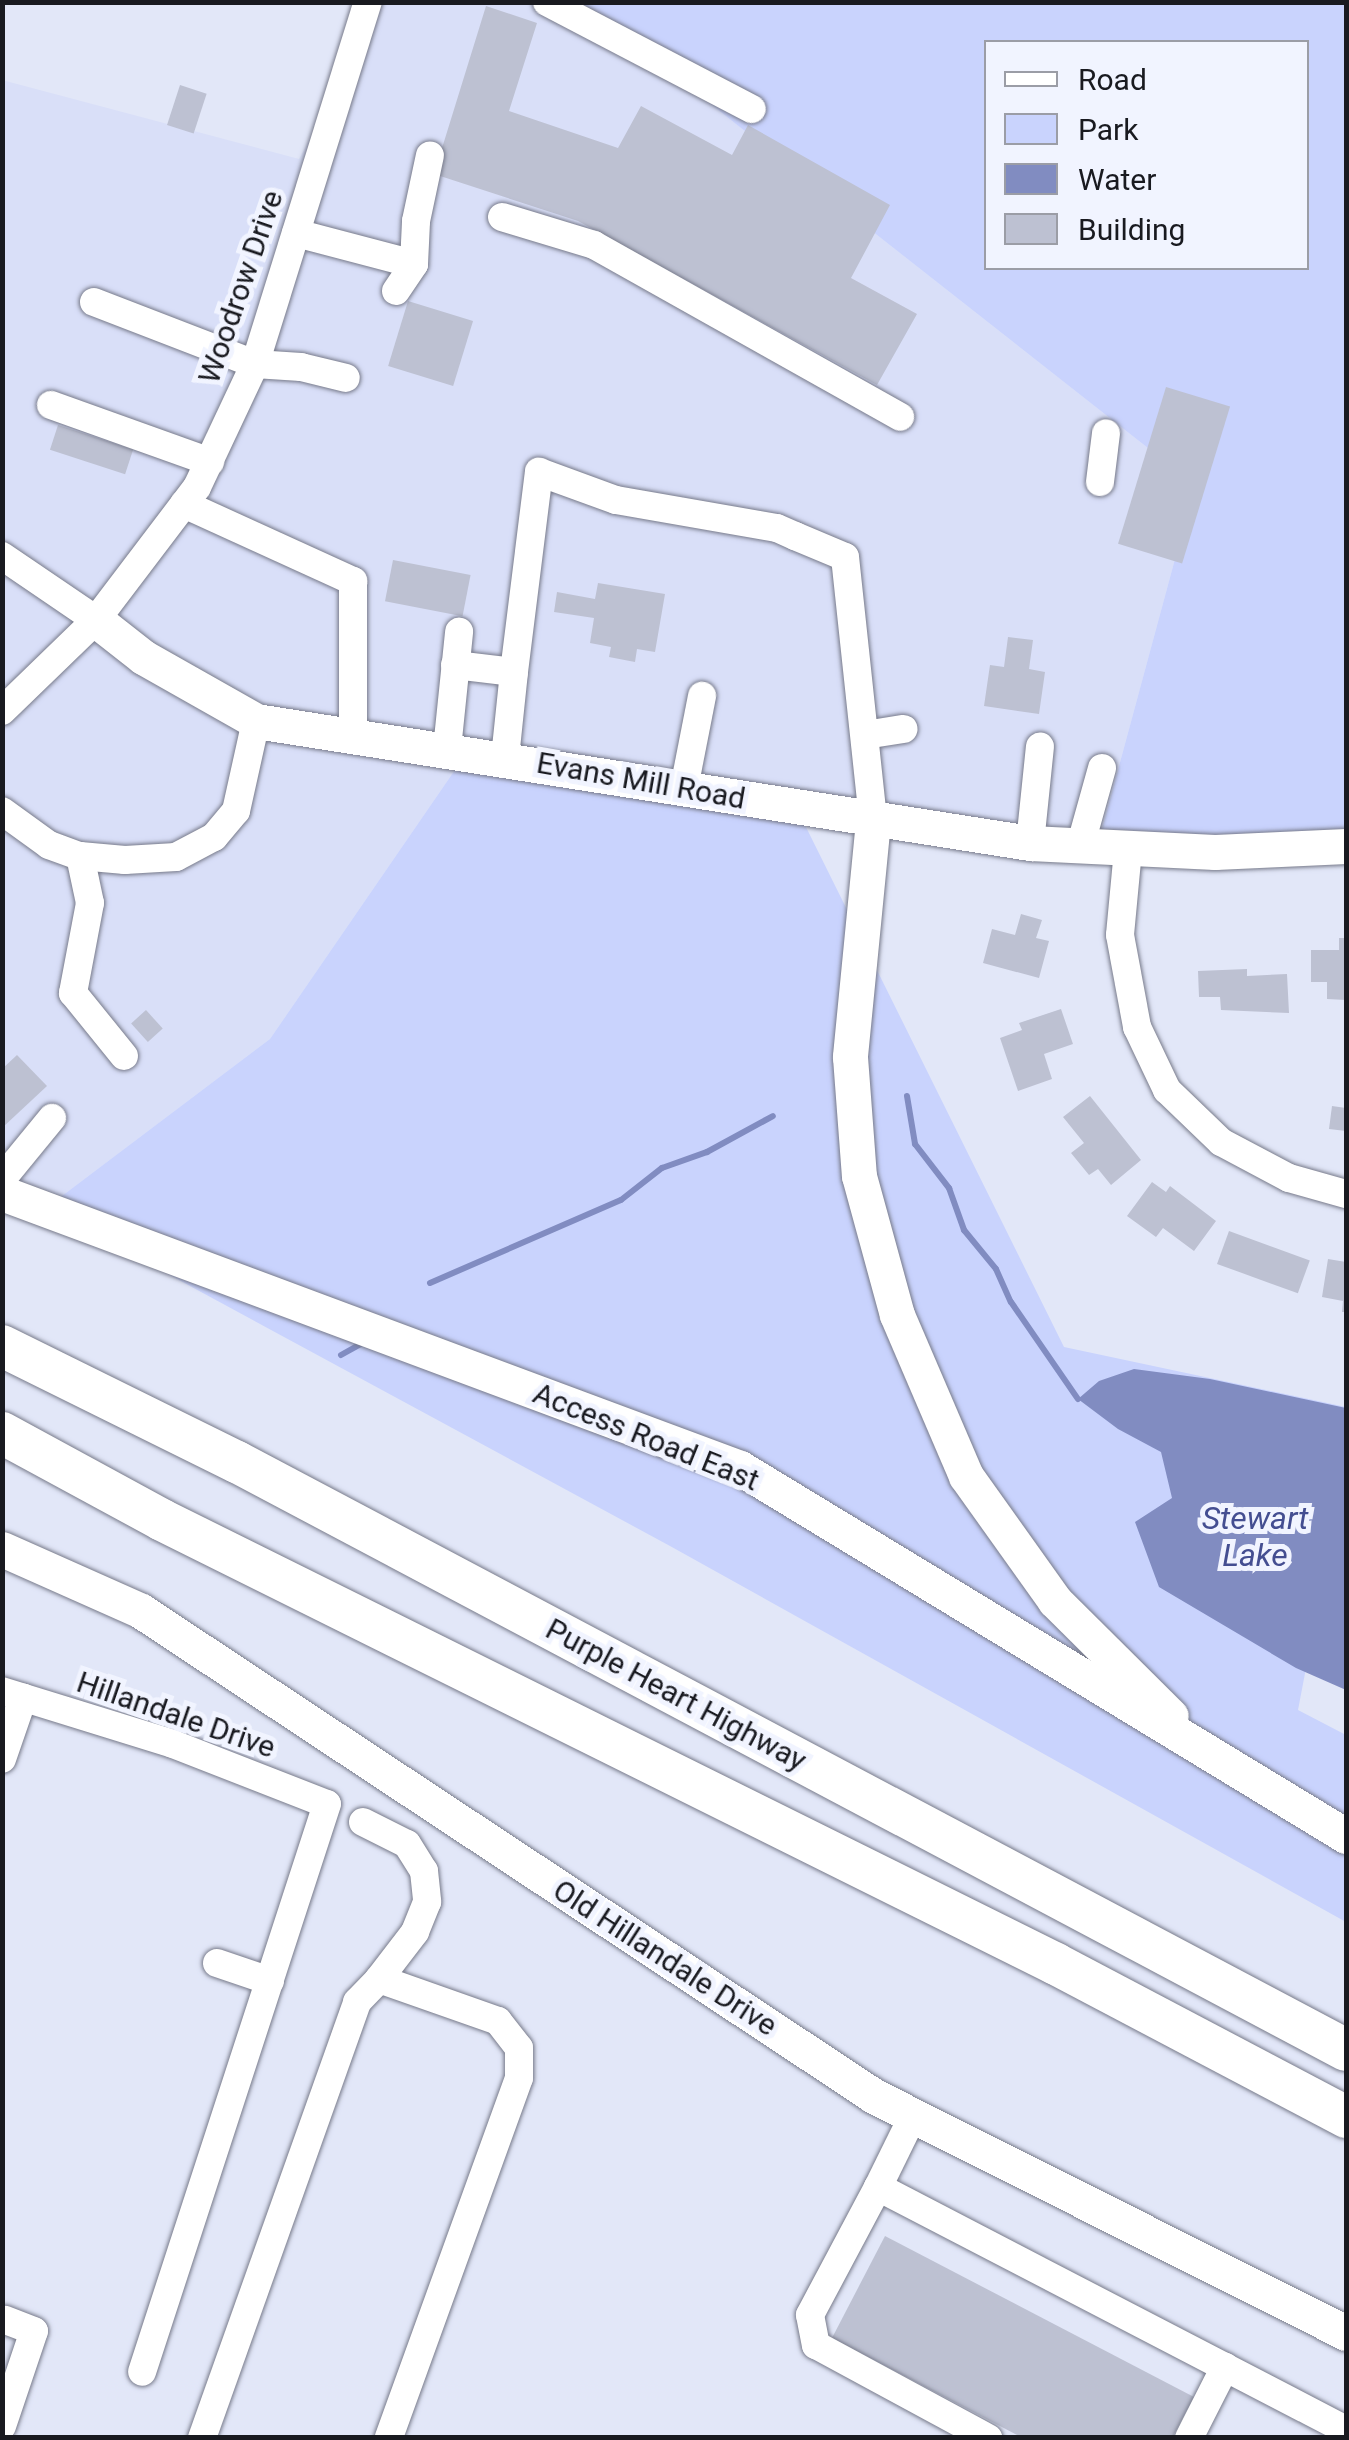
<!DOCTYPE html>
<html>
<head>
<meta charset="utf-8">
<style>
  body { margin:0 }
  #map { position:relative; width:1349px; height:2440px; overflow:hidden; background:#e2e7f8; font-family:Roboto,sans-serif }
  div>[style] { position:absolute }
  .built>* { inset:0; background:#d9dff8 }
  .green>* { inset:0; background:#c9d3fd }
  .water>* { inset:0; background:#818cc1 }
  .stream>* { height:6px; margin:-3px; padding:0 3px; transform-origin:3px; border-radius:3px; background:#818cc1 }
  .building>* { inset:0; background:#bdc1d2; transform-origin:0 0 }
  .roads { filter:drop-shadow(0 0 2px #777a8a) drop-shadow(0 0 2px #777a8a) }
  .minor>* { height:28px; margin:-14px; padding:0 14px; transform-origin:14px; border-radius:14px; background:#fff }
  .major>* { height:35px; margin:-17.5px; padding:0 17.5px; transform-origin:17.5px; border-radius:17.5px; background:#fff }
  .highway>* { height:42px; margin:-21px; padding:0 21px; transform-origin:21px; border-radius:21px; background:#fff }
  span { translate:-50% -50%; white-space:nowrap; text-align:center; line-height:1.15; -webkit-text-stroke:10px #f1f4ff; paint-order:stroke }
  .street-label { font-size:30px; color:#191a20 }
  .water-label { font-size:32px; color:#444e91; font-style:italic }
  .frame { position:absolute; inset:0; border:5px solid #191a20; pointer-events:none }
  .legend { position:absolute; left:984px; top:40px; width:325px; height:230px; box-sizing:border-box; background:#f1f4ff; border:2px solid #9b9da6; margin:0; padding:12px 18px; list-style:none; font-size:30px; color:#191a20 }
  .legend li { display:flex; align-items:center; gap:20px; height:50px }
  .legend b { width:50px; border:2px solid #9b9da6 }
</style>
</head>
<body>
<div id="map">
  <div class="built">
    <i style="clip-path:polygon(377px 3px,582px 3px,1195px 485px,1102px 829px,801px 817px,459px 764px,270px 1039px,46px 1208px,2px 1175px,2px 80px,299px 159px,361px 44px)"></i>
  </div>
  <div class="green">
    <i style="clip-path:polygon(evenodd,582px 3px,1346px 3px,1346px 835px,1271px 840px,1102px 829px,1195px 485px,582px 3px,986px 42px,1306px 42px,1306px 268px,986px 268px,986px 42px)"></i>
    <i style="clip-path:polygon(459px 764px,801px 817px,1064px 1347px,1346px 1407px,1346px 1607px,1319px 1600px,1298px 1710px,1346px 1735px,1346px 1922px,670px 1546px,46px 1208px,270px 1039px)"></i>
  </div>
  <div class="water">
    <i style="clip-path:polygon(1134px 1369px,1210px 1379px,1346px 1408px,1346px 1690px,1296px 1668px,1159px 1587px,1135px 1522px,1172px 1498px,1161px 1452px,1118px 1429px,1078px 1399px,1099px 1381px)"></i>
  </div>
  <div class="stream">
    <i style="left:907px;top:1096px;width:49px;rotate:80.5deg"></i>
    <i style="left:915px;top:1144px;width:56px;rotate:52.3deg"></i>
    <i style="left:949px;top:1188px;width:45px;rotate:70.3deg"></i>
    <i style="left:964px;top:1230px;width:50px;rotate:50.6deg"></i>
    <i style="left:996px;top:1269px;width:36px;rotate:66deg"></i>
    <i style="left:1011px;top:1302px;width:118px;rotate:55.4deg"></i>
    <i style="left:430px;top:1283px;width:208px;rotate:-23.5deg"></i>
    <i style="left:621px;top:1200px;width:52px;rotate:-38deg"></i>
    <i style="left:662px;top:1168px;width:48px;rotate:-19.6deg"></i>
    <i style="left:707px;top:1152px;width:75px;rotate:-28.6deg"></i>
    <i style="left:341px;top:1355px;width:29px;rotate:-29deg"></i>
  </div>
  <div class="building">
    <i style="clip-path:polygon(486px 6px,537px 23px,509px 111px,618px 148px,641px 106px,732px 155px,748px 125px,890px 205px,851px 278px,917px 314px,877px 385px,578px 221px,434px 174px)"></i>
    <i style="left:180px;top:85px;width:28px;height:42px;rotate:18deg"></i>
    <i style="left:408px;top:301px;width:68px;height:68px;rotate:17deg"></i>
    <i style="left:1166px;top:387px;width:67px;height:164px;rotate:17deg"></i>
    <i style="left:58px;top:425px;width:79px;height:26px;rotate:18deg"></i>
    <i style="left:393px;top:560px;width:79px;height:42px;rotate:11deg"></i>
    <i style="clip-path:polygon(598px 583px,665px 594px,655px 652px,637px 649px,635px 662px,609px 657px,611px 647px,590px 643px,594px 618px,554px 612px,557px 592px,595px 599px)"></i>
    <i style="clip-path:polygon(1008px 637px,1033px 640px,1029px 669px,1045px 672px,1039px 714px,984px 706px,990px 665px,1004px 667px)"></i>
    <i style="clip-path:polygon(1021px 914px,1042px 920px,1036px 938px,1049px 941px,1039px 978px,983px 963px,992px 929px,1015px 935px)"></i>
    <i style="clip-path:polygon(1339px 938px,1346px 938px,1346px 1000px,1327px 999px,1327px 982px,1311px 982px,1311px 950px,1339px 950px)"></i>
    <i style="clip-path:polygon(1247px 969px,1247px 976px,1287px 974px,1289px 1013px,1221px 1010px,1220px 997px,1199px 997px,1198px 971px)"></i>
    <i style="clip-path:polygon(1061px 1009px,1073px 1044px,1044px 1054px,1052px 1079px,1018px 1091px,1000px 1038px,1022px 1030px,1019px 1023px)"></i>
    <i style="left:146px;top:1010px;width:25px;height:20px;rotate:48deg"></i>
    <i style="clip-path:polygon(17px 1055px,47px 1086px,2px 1128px,2px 1069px)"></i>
    <i style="clip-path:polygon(1090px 1096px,1141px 1160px,1111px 1185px,1098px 1169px,1089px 1175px,1071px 1153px,1084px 1143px,1063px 1117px)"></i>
    <i style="clip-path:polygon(1332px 1106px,1346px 1108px,1346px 1131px,1329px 1129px)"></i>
    <i style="clip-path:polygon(1152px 1182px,1166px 1192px,1170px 1186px,1216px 1221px,1194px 1251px,1163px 1228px,1156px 1237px,1127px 1216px)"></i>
    <i style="left:1229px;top:1231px;width:86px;height:35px;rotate:20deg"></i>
    <i style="clip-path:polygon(1328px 1259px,1346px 1262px,1346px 1312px,1342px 1312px,1343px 1301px,1322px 1297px)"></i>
    <i style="clip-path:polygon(885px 2236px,1194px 2397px,1172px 2438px,1023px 2438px,832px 2338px)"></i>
  </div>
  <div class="roads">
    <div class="minor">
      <i style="left:547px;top:2px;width:231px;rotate:27.6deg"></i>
      <i style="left:502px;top:217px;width:96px;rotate:16.9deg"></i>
      <i style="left:594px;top:245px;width:351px;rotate:29.3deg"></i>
      <i style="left:296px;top:233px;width:122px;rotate:14.7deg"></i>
      <i style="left:414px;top:264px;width:43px;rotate:-87.3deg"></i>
      <i style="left:416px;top:221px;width:67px;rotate:-78deg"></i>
      <i style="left:396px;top:291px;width:32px;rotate:-56deg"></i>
      <i style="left:94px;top:302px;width:173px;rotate:21.1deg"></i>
      <i style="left:255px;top:364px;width:46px;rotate:3.7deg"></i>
      <i style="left:301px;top:367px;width:46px;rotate:13.7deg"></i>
      <i style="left:51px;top:405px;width:169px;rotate:19.7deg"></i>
      <i style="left:1100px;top:482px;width:49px;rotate:-83deg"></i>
      <i style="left:184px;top:504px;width:186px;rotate:24.5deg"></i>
      <i style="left:353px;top:581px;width:158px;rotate:90deg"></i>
      <i style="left:2px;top:556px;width:114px;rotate:34.2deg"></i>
      <i style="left:455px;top:665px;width:59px;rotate:6.8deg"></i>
      <i style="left:514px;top:672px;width:86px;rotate:96deg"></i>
      <i style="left:514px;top:672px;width:202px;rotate:-82.9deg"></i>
      <i style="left:539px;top:472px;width:82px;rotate:20deg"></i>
      <i style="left:616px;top:500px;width:163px;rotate:9.9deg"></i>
      <i style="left:777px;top:528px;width:20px;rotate:24deg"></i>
      <i style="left:795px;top:536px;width:54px;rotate:22.8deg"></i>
      <i style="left:845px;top:557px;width:265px;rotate:83.9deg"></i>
      <i style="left:2px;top:711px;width:131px;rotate:-44.1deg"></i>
      <i style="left:96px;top:620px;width:167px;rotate:-52.8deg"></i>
      <i style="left:197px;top:487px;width:136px;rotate:-64.8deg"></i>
      <i style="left:255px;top:364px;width:379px;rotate:-72.7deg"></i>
      <i style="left:865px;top:735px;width:39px;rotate:-9deg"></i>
      <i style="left:447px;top:749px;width:118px;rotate:-84.1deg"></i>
      <i style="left:684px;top:788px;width:94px;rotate:-78.9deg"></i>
      <i style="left:2px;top:811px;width:58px;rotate:35.9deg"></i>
      <i style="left:49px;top:845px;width:33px;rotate:20deg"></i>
      <i style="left:80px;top:856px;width:45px;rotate:5.1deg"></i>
      <i style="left:125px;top:860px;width:51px;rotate:-3.4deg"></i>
      <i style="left:176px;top:857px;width:43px;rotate:-27.8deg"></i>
      <i style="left:214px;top:837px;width:34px;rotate:-50deg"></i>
      <i style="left:236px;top:811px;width:92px;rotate:-77.5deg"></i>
      <i style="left:1030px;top:843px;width:97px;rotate:-84.1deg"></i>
      <i style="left:1080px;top:847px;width:82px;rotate:-74.4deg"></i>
      <i style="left:1128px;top:850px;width:85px;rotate:95.4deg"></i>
      <i style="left:1120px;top:935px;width:94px;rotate:79.5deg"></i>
      <i style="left:1137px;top:1027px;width:70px;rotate:64.5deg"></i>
      <i style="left:1167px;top:1090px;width:75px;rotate:43.9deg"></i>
      <i style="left:1221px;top:1142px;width:77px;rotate:27.9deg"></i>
      <i style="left:1289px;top:1178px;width:59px;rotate:15.7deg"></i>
      <i style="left:80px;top:856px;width:48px;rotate:78deg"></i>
      <i style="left:90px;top:903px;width:92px;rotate:100.7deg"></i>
      <i style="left:73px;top:993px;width:81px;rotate:51deg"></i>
      <i style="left:2px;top:1179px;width:79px;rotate:-50.7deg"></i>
      <i style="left:2px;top:1691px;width:179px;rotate:17.2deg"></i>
      <i style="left:173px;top:1744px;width:165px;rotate:21.3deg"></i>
      <i style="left:327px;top:1804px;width:597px;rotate:108.04deg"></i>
      <i style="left:2px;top:1759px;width:65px;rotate:-71deg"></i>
      <i style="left:363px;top:1822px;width:49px;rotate:26.6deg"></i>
      <i style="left:407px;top:1844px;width:32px;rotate:58deg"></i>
      <i style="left:424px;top:1871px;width:31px;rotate:84deg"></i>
      <i style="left:427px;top:1902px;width:32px;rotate:112deg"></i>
      <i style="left:415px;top:1932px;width:59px;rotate:127.5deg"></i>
      <i style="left:217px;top:1963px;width:56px;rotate:18.8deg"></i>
      <i style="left:913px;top:2116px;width:79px;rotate:116.2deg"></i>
      <i style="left:878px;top:2187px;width:527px;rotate:27.44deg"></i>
      <i style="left:878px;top:2187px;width:145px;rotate:118deg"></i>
      <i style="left:810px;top:2315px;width:31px;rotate:79deg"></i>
      <i style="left:816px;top:2345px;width:196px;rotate:28.4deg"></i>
      <i style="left:2px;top:2426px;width:100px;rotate:-71.4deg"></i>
      <i style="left:34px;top:2331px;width:31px;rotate:-159deg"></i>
      <i style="left:202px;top:2438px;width:463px;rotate:-70.4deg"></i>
      <i style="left:357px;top:2002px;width:32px;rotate:-46deg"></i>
      <i style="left:379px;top:1979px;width:126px;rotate:19.4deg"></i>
      <i style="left:498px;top:2021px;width:34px;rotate:52deg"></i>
      <i style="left:519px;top:2048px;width:30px;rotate:90deg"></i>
      <i style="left:519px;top:2078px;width:383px;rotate:109.9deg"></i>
      <i style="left:1189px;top:2438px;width:80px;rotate:-63.1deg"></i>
    </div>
    <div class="major">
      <i style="left:96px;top:620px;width:60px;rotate:38.2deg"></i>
      <i style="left:143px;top:657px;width:130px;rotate:29.5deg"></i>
      <i style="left:256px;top:721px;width:784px;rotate:8.96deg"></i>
      <i style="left:1030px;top:843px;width:185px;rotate:2.8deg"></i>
      <i style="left:1215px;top:852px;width:131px;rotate:-2.6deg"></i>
      <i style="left:873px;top:821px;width:237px;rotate:95.6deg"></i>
      <i style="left:850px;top:1057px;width:119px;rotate:85.7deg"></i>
      <i style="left:859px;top:1176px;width:144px;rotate:74.7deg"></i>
      <i style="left:897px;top:1315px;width:175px;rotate:66.8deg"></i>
      <i style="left:966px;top:1476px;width:153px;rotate:54.5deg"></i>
      <i style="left:1055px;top:1601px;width:163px;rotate:44.8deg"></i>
      <i style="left:2px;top:1193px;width:788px;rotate:20.44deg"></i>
      <i style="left:740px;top:1468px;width:709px;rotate:31.27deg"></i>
      <i style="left:2px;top:1549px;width:152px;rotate:24deg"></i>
      <i style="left:141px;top:1611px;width:879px;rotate:33.49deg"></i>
      <i style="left:874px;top:2096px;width:528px;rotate:26.66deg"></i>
    </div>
    <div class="highway">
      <i style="left:2px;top:1346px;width:262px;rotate:26.3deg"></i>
      <i style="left:237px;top:1462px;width:1255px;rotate:27.93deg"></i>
      <i style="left:2px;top:1433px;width:182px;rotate:28.5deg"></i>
      <i style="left:162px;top:1520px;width:998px;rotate:26.41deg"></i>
      <i style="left:1056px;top:1964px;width:328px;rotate:27.8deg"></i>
    </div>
  </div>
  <div class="street-label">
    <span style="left:241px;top:287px;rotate:-71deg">Woodrow Drive</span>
    <span style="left:641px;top:781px;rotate:10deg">Evans Mill Road</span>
    <span style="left:646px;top:1437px;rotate:22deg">Access Road East</span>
    <span style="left:676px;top:1695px;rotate:28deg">Purple Heart Highway</span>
    <span style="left:176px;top:1715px;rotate:19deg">Hillandale Drive</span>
    <span style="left:665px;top:1958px;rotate:33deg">Old Hillandale Drive</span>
  </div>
  <div class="water-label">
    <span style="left:1255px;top:1537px">Stewart<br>Lake</span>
  </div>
  <div class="frame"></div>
  <ul class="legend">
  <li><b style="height:12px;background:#fff"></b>Road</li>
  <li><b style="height:28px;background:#c9d3fd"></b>Park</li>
  <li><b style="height:28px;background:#818cc1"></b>Water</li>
  <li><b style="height:28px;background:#bdc1d2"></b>Building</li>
  </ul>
</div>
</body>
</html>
